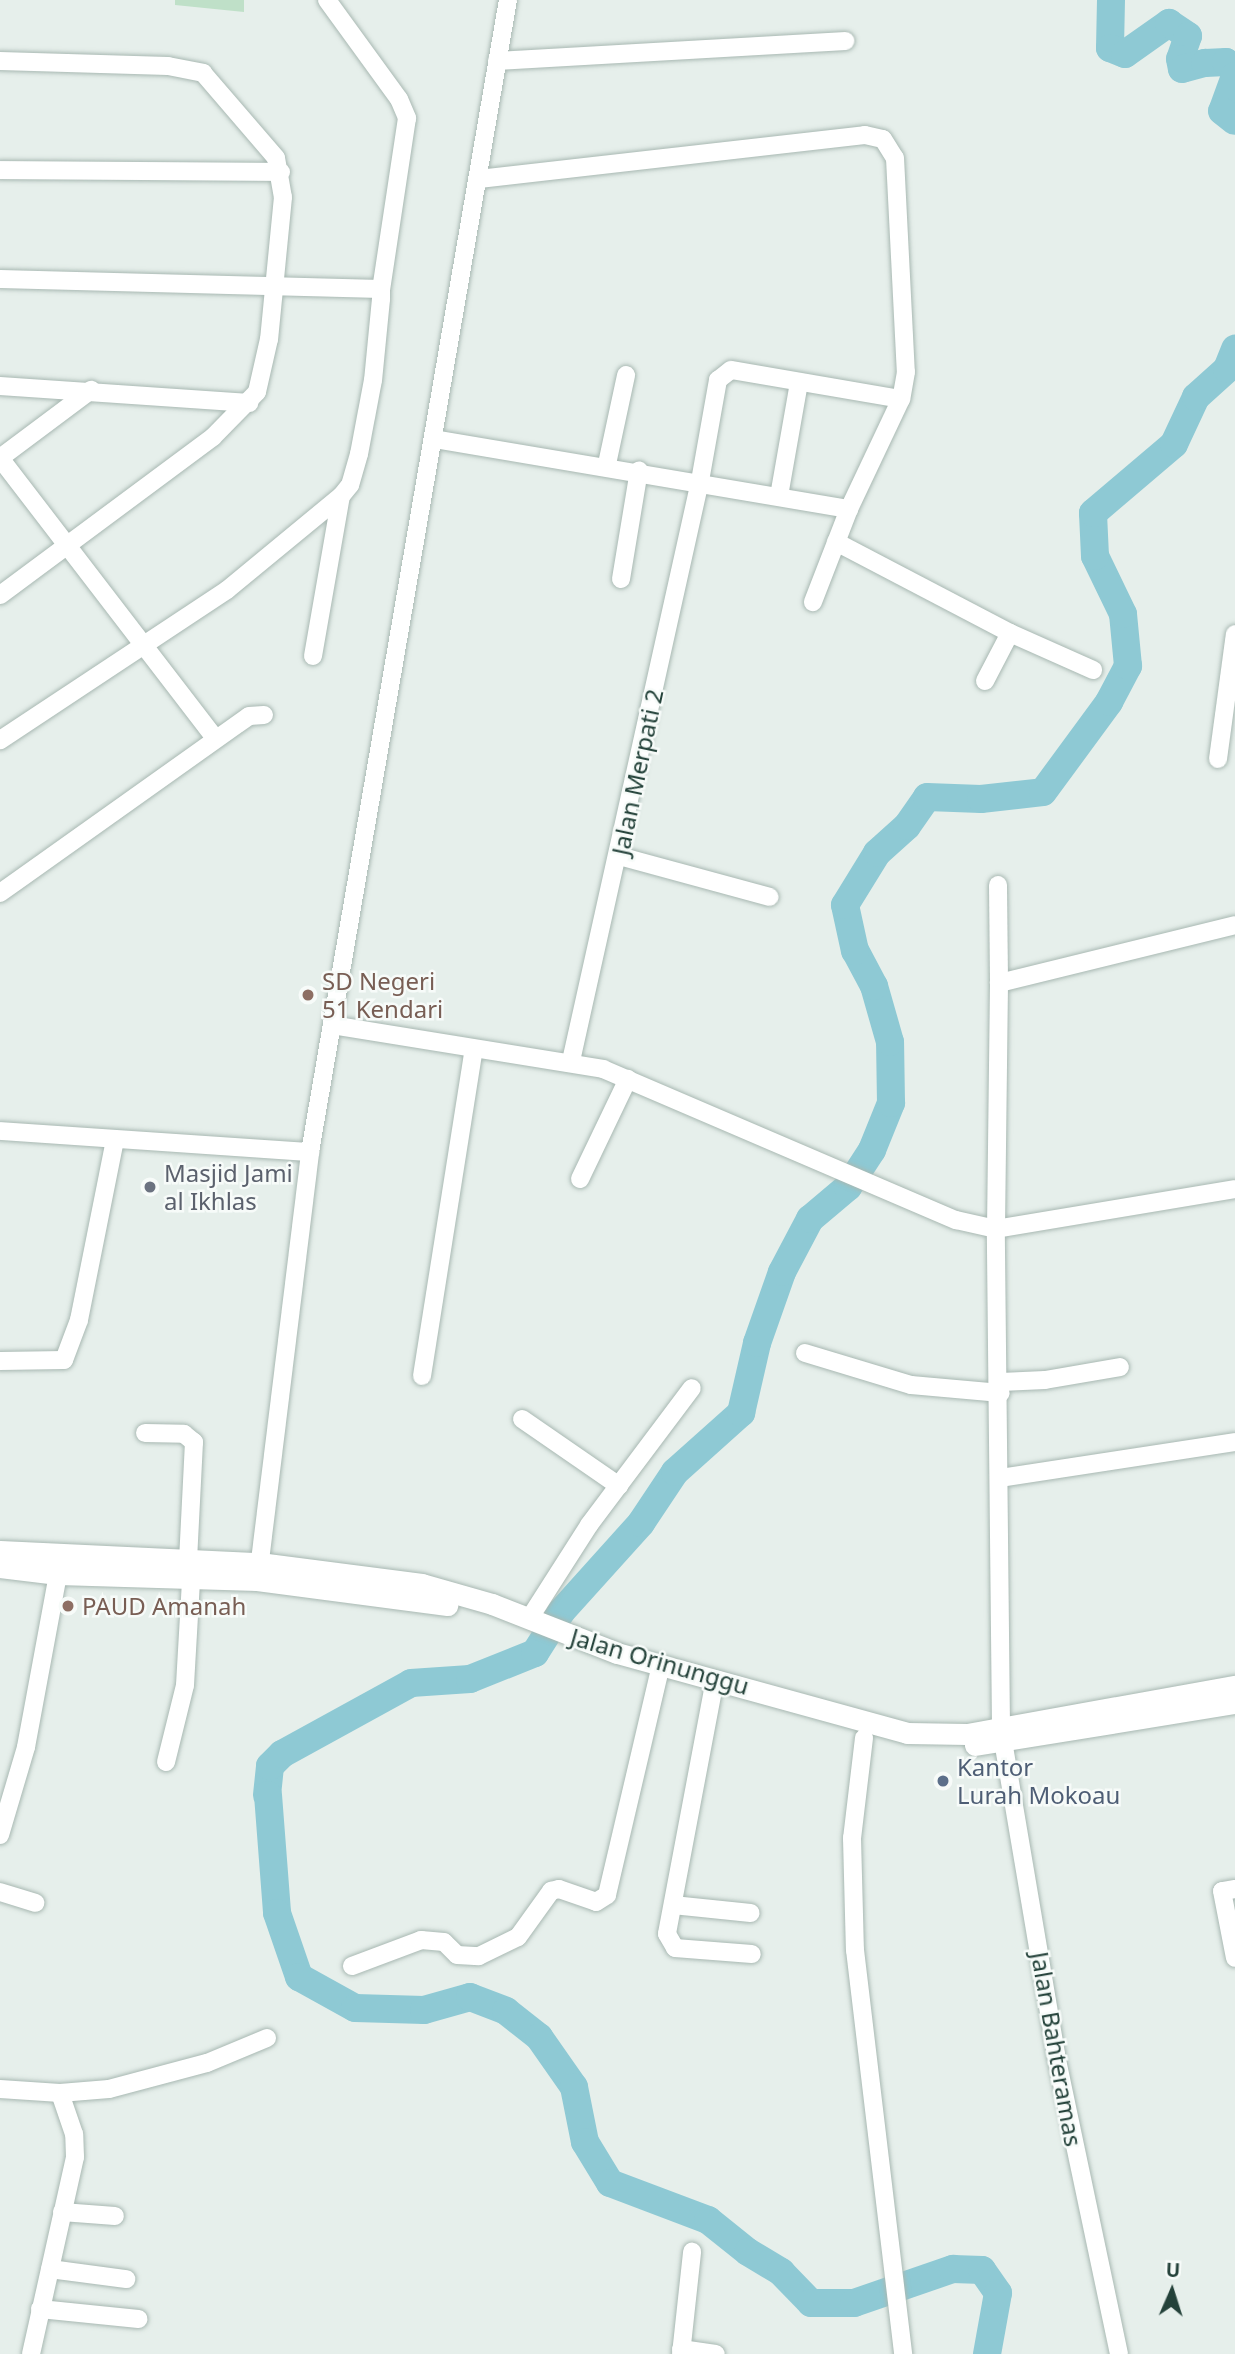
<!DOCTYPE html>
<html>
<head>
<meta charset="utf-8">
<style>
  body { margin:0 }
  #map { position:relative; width:1235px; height:2354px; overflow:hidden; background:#e6efeb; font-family:"Noto Sans",sans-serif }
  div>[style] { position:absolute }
  .green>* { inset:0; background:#bfe0c8 }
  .river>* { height:28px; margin:-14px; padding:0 14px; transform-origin:14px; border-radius:14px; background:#8ec9d4 }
  .roads { filter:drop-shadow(0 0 2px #a8b8b2) drop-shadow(0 0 2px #a8b8b2) }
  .street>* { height:18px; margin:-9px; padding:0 9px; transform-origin:9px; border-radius:9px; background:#fff }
  .secondary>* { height:21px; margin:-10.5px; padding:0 10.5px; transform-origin:10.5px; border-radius:10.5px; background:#fff }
  .dots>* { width:19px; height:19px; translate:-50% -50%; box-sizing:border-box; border:4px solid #f7fbf9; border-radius:50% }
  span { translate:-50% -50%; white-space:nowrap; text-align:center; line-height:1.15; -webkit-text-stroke:5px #f7fbf9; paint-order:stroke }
  .street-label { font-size:24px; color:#24423a }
  .education-label { font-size:24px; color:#785e54 }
  .left { translate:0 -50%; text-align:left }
  .worship-label { font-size:24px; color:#5b616d }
  .service-label { font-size:24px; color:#4e5e75 }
  .north { position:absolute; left:1137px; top:2256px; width:70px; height:70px; -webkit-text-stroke:5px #f7fbf9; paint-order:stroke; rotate:3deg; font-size:19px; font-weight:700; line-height:28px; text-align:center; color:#24423a }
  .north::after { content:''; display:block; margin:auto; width:24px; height:32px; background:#24423a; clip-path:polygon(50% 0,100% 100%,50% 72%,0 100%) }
</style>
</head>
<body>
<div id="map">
  <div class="green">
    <i style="clip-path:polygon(175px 0,244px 0,244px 12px,175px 5px)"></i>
  </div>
  <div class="river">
    <i style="left:1111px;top:0;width:48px;rotate:91.2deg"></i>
    <i style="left:1110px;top:48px;width:16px;rotate:22deg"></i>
    <i style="left:1125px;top:54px;width:54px;rotate:-35.2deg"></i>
    <i style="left:1169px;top:23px;width:23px;rotate:34deg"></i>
    <i style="left:1188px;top:36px;width:24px;rotate:109deg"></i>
    <i style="left:1180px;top:59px;width:10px;rotate:79deg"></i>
    <i style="left:1182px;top:69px;width:24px;rotate:-15deg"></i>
    <i style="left:1205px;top:63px;width:21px;rotate:-3deg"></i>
    <i style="left:1226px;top:62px;width:11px;rotate:34deg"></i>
    <i style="left:1235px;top:76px;width:37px;rotate:110deg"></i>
    <i style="left:1222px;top:111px;width:16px;rotate:38deg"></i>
    <i style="left:267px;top:1795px;width:29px;rotate:-84deg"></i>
    <i style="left:270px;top:1766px;width:17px;rotate:-45deg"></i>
    <i style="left:282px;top:1754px;width:147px;rotate:-28.8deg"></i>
    <i style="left:411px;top:1683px;width:59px;rotate:-3.9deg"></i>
    <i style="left:470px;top:1679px;width:70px;rotate:-21.8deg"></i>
    <i style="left:535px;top:1653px;width:49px;rotate:-57.6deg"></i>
    <i style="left:561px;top:1612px;width:120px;rotate:-48deg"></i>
    <i style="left:641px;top:1523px;width:61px;rotate:-56.3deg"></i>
    <i style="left:675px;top:1472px;width:89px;rotate:-41.8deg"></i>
    <i style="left:741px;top:1413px;width:72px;rotate:-77.1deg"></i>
    <i style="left:757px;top:1343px;width:75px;rotate:-70.6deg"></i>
    <i style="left:782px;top:1272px;width:60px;rotate:-62.2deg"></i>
    <i style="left:810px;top:1219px;width:50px;rotate:-40.1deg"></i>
    <i style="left:848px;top:1187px;width:44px;rotate:-57deg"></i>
    <i style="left:872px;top:1150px;width:51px;rotate:-68deg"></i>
    <i style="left:891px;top:1103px;width:61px;rotate:-90.9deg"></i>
    <i style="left:890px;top:1042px;width:58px;rotate:-105.9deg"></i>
    <i style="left:874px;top:986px;width:40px;rotate:-118deg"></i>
    <i style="left:855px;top:951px;width:47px;rotate:-102.3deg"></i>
    <i style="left:845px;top:905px;width:61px;rotate:-58.4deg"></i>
    <i style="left:877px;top:853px;width:40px;rotate:-42deg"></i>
    <i style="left:907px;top:826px;width:35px;rotate:-55deg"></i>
    <i style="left:927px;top:797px;width:54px;rotate:2.1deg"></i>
    <i style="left:981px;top:799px;width:62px;rotate:-6.4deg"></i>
    <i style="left:1043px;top:792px;width:112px;rotate:-53.7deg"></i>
    <i style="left:1109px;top:702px;width:41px;rotate:-62.2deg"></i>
    <i style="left:1128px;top:666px;width:52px;rotate:-95.5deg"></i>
    <i style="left:1123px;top:614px;width:64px;rotate:-115.8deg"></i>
    <i style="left:1095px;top:556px;width:43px;rotate:-92.7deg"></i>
    <i style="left:1093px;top:513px;width:106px;rotate:-40.4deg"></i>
    <i style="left:1174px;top:444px;width:52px;rotate:-64.9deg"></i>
    <i style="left:1196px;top:397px;width:42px;rotate:-42.1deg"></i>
    <i style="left:1227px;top:369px;width:22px;rotate:-68deg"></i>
    <i style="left:268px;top:1795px;width:118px;rotate:85.6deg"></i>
    <i style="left:277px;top:1913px;width:68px;rotate:71deg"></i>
    <i style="left:299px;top:1977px;width:64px;rotate:29deg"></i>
    <i style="left:355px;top:2008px;width:69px;rotate:1.7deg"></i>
    <i style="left:424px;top:2010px;width:48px;rotate:-15.8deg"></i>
    <i style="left:470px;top:1997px;width:39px;rotate:21deg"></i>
    <i style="left:506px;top:2011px;width:42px;rotate:38.2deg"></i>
    <i style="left:539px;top:2037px;width:61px;rotate:55deg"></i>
    <i style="left:574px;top:2087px;width:56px;rotate:78.7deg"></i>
    <i style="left:585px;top:2142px;width:48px;rotate:58.6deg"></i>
    <i style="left:610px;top:2183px;width:105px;rotate:20.7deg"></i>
    <i style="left:708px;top:2220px;width:51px;rotate:38.7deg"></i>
    <i style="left:748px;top:2252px;width:39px;rotate:31deg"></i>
    <i style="left:781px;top:2272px;width:43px;rotate:45.9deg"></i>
    <i style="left:811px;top:2303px;width:43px"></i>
    <i style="left:854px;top:2303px;width:105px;rotate:-19deg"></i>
    <i style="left:953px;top:2269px;width:29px;rotate:2deg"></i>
    <i style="left:982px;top:2270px;width:28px;rotate:55deg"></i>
    <i style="left:998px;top:2293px;width:62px;rotate:100.2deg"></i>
  </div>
  <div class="roads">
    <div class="street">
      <i style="left:327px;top:0;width:122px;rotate:54deg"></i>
      <i style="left:399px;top:99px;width:21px;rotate:67deg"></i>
      <i style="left:407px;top:118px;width:173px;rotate:98.6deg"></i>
      <i style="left:0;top:61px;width:168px;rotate:1.7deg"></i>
      <i style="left:168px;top:66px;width:36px;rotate:11deg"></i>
      <i style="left:203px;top:73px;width:112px;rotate:49.3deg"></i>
      <i style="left:276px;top:158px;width:40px;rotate:80deg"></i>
      <i style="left:283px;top:197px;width:143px;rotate:95.6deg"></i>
      <i style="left:269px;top:339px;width:54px;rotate:102.8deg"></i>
      <i style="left:257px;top:392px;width:63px;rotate:134.4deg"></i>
      <i style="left:213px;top:437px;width:265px;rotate:143.4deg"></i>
      <i style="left:497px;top:61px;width:349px;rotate:-3.3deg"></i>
      <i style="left:0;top:170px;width:281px;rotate:0.4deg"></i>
      <i style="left:479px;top:179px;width:388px;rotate:-6.5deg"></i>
      <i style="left:865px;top:135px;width:18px;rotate:13deg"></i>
      <i style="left:883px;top:139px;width:22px;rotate:58deg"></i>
      <i style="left:895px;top:158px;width:214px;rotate:87.1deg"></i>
      <i style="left:906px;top:372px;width:27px;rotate:100deg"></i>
      <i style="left:901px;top:399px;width:122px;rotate:115.3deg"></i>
      <i style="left:0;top:279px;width:381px;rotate:1.5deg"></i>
      <i style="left:381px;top:289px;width:10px;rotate:90deg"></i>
      <i style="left:381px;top:299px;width:81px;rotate:95.6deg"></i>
      <i style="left:373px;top:380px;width:75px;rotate:100.7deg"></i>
      <i style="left:359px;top:454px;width:32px;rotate:106deg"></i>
      <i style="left:350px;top:485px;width:14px;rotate:129deg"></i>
      <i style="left:341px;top:496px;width:148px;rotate:140.5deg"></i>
      <i style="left:227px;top:590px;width:272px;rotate:146.5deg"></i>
      <i style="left:0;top:386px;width:250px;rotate:3.9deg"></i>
      <i style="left:434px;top:439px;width:421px;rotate:9.6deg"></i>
      <i style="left:849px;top:509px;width:100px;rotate:111.2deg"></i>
      <i style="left:0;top:458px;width:354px;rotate:52.5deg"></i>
      <i style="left:0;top:458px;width:114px;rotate:-36.8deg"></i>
      <i style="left:607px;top:464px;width:91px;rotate:-77.9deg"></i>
      <i style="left:779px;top:496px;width:115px;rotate:-80deg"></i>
      <i style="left:836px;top:542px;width:196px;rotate:27.6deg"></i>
      <i style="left:1010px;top:633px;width:91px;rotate:24deg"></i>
      <i style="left:621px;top:579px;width:110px;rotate:-80.6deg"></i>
      <i style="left:313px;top:656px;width:162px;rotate:-80.1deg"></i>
      <i style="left:985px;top:681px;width:54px;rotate:-62.5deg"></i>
      <i style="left:1218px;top:759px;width:126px;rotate:-82.3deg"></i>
      <i style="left:619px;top:856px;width:156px;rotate:15.2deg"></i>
      <i style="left:998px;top:885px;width:98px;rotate:89.4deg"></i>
      <i style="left:0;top:893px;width:305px;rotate:-35.4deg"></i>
      <i style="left:249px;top:716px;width:15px;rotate:-4deg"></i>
      <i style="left:332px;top:1025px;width:275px;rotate:9.2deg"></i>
      <i style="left:603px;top:1069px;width:384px;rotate:23.2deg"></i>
      <i style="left:956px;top:1220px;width:41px;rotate:12.7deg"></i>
      <i style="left:996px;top:1229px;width:242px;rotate:-9.5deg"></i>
      <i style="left:571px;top:1061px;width:594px;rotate:-77.46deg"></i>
      <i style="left:700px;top:481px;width:103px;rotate:-79.9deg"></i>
      <i style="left:718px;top:380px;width:16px;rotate:-38deg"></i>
      <i style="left:731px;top:370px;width:172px;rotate:9.7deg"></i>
      <i style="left:0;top:1131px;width:311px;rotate:3.9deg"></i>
      <i style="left:580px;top:1179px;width:111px;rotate:-64.4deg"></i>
      <i style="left:805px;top:1353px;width:111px;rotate:16.8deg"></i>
      <i style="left:911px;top:1385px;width:90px;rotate:5.1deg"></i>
      <i style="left:0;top:1361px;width:64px;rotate:-0.9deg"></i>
      <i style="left:64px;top:1360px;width:43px;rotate:-69.4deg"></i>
      <i style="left:79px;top:1320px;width:184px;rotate:-78.7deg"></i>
      <i style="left:422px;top:1376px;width:331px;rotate:-81deg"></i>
      <i style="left:1001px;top:1382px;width:44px;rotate:-2.6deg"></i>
      <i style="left:1045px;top:1380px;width:76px;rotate:-9.8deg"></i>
      <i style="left:522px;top:1419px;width:118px;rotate:34.6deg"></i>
      <i style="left:145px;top:1433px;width:39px;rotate:1deg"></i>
      <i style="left:184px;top:1434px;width:13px;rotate:39deg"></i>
      <i style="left:194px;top:1442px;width:118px;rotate:92.9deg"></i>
      <i style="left:1000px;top:1478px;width:238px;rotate:-8.7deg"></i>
      <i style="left:258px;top:1577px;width:428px;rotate:-83deg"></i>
      <i style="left:310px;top:1152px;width:1169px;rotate:-80.25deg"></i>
      <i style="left:529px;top:1619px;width:112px;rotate:-57.4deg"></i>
      <i style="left:589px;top:1525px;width:171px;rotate:-53.1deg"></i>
      <i style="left:713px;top:1690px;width:248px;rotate:100.7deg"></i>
      <i style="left:667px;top:1934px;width:16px;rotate:60deg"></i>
      <i style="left:675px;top:1948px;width:77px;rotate:4.5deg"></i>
      <i style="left:864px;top:1738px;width:101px;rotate:96.8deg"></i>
      <i style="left:852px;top:1838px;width:112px;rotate:88.5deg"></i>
      <i style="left:855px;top:1950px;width:407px;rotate:83.2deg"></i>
      <i style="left:166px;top:1762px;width:79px;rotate:-76.1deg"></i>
      <i style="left:185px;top:1685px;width:105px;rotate:-86.7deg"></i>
      <i style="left:0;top:1835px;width:92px;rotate:-73.5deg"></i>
      <i style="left:26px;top:1747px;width:176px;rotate:-79.5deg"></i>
      <i style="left:1235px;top:1889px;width:13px;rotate:171deg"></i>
      <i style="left:1222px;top:1891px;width:68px;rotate:79deg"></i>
      <i style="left:0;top:1892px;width:37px;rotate:17deg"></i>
      <i style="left:673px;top:1905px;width:78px;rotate:5.9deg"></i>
      <i style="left:352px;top:1966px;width:74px;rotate:-20.6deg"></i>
      <i style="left:421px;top:1940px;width:23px;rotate:5deg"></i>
      <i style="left:444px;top:1942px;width:18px;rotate:45deg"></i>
      <i style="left:457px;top:1955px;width:22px;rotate:3deg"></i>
      <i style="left:479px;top:1956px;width:43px;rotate:-26deg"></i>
      <i style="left:518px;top:1937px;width:57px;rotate:-54.3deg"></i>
      <i style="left:551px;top:1891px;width:8px;rotate:-14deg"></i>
      <i style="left:559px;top:1889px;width:39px;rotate:19deg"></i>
      <i style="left:596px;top:1902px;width:13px;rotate:-32deg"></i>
      <i style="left:607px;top:1895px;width:227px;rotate:-76.8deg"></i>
      <i style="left:0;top:2089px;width:60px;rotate:3.8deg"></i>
      <i style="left:60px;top:2093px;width:49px;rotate:-4.7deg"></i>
      <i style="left:109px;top:2089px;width:101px;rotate:-14.9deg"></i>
      <i style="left:207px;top:2063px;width:65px;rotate:-22.6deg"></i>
      <i style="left:62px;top:2212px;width:53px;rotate:4.3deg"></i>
      <i style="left:50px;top:2269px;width:77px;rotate:7.5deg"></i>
      <i style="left:40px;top:2309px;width:99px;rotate:5.8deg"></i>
      <i style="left:681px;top:2349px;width:35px;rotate:8deg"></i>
      <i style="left:31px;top:2354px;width:202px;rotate:-77.4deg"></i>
      <i style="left:75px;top:2157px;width:23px;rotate:-92deg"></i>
      <i style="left:74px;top:2134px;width:43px;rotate:-108.9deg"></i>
      <i style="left:681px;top:2354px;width:103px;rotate:-83.8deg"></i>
      <i style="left:1119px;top:2354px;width:307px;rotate:-101.9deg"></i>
      <i style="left:1056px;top:2054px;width:331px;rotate:-99.6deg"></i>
      <i style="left:1001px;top:1728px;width:499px;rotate:-90.6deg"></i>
      <i style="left:996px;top:1229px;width:246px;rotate:-89.3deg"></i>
      <i style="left:999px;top:983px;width:243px;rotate:-13.8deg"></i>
    </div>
    <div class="secondary">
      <i style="left:0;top:1551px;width:259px;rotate:2.7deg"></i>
      <i style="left:259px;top:1563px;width:164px;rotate:7.3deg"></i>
      <i style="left:422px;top:1584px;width:73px;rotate:15.9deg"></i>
      <i style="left:492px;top:1604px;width:134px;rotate:21.4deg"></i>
      <i style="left:617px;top:1653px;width:301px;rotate:15.4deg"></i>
      <i style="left:907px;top:1733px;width:60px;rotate:1deg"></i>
      <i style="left:967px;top:1734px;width:272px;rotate:-10.2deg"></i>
      <i style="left:0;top:1567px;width:58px;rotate:6.9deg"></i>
      <i style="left:58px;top:1574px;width:199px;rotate:1.7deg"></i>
      <i style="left:257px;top:1580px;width:192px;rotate:7.5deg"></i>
      <i style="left:975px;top:1745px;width:263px;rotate:-9.2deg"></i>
    </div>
  </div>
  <div class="dots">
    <i style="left:308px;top:995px;background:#8d6e63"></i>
    <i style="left:150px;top:1187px;background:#6b7280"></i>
    <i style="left:68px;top:1606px;background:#8d6e63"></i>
    <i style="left:943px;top:1781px;background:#5c6f8a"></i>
  </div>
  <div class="street-label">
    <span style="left:637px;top:772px;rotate:-78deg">Jalan Merpati 2</span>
    <span style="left:660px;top:1661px;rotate:16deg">Jalan Orinunggu</span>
    <span style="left:1057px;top:2049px;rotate:80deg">Jalan Bahteramas</span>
  </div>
  <div class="education-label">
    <span class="left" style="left:322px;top:995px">SD Negeri<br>51 Kendari</span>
    <span class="left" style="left:82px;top:1606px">PAUD Amanah</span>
  </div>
  <div class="worship-label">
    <span class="left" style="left:164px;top:1187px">Masjid Jami<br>al Ikhlas</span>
  </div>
  <div class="service-label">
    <span class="left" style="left:957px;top:1781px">Kantor<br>Lurah Mokoau</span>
  </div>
  <div class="north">U</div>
</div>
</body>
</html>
